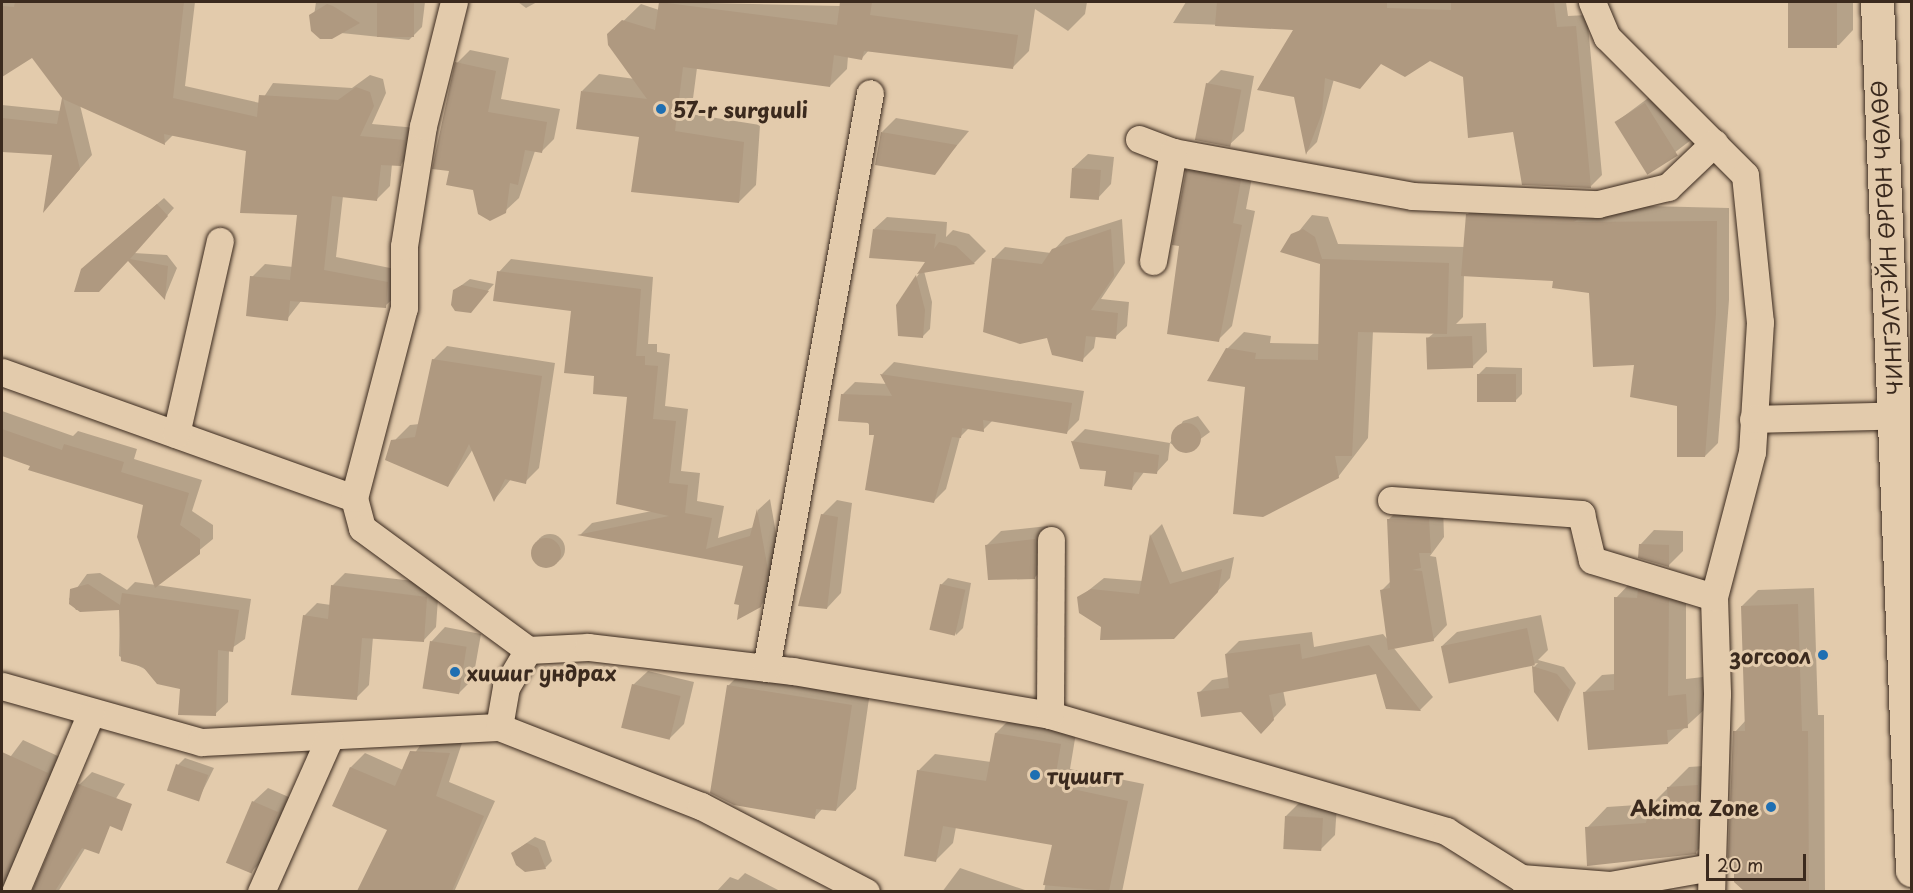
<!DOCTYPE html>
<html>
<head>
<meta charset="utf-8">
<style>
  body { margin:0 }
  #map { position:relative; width:1913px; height:893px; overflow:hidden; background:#e3cbac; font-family:"Playpen Sans",sans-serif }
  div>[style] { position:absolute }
  .shadow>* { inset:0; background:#0003 }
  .round { border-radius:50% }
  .building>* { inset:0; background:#af9980; transform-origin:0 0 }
  .roads { filter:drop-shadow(0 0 2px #3b2a1e) drop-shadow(0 0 2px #3b2a1e) }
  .street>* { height:27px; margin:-13.5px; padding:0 13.5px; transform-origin:13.5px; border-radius:13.5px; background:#e3cbac }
  .secondary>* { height:33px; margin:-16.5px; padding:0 16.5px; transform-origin:16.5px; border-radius:16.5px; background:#e3cbac }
  .dots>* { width:16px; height:16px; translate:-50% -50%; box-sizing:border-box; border:3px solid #e3cbac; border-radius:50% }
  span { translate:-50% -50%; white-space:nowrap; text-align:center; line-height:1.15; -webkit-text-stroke:6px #e3cbac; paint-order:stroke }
  .poi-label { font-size:21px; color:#3b2a1e; font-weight:700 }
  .left { translate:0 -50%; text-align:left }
  .right { translate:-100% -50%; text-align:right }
  .street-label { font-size:21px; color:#3b2a1e }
  .frame { position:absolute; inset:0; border:3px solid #3b2a1e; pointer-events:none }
  .scale { position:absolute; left:1706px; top:854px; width:100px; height:27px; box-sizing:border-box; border:3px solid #3b2a1e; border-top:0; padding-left:8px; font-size:18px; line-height:21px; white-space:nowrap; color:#3b2a1e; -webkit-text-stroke:4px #e3cbac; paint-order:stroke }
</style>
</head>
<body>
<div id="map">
  <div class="shadow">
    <i style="clip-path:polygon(2px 2px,195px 2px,185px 86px,260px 103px,273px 83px,352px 88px,370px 75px,383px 79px,386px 93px,372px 124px,417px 128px,413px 152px,400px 165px,392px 164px,390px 186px,377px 199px,343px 196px,336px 257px,400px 270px,398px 294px,385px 306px,301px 301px,287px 319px,252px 277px,265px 264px,293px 267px,299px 214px,248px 150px,174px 134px,165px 143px,80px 105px,92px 155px,45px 209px,54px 153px,2px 150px,2px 105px,61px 111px,63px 98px,33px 56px,7px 72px,2px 68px)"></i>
    <i style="clip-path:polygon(316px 2px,425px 2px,422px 27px,409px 40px,312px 30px)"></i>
    <i style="clip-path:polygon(518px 2px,537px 2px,526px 8px)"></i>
    <i style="clip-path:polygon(661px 2px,841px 6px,842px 2px,1087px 2px,1085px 14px,1068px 31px,1035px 9px,1029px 51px,1012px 68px,869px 50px,862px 58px,848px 56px,847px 69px,830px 86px,697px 68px,691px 114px,760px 125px,756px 185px,739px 202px,582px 91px,599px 74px,635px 79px,609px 35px,641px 4px,659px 10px)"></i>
    <i style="clip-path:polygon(1186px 2px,1566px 2px,1568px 16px,1587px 15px,1602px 175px,1591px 186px,1514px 131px,1464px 76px,1430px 59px,1382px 63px,1334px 79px,1317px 142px,1307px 152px,1295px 28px,1173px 23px)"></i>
    <i style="clip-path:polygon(1789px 2px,1853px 2px,1853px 30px,1839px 45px,1791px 47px)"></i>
    <i style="clip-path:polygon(470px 50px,509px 58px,501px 99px,560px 109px,554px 139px,541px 152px,535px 151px,519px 198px,505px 211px,457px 63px)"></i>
    <i style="clip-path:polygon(1221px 70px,1254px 76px,1244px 131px,1229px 145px,1207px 84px)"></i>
    <i style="clip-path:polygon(1659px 90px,1691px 140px,1648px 173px,1616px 122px)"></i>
    <i style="clip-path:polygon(896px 118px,969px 131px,934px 173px,882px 132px)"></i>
    <i style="clip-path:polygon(1088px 154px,1114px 157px,1111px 184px,1097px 199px,1073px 168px)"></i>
    <i style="clip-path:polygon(1201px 157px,1254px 167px,1246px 209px,1255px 211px,1232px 326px,1218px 340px,1181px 244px,1187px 171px)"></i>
    <i style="clip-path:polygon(164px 198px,174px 208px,134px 253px,167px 255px,177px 268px,165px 297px,128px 259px,90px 262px)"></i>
    <i style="clip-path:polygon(1480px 202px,1729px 208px,1729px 300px,1718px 443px,1705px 456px,1679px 404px,1636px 363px,1590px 291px,1554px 280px,1464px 275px,1463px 317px,1456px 324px,1486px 323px,1487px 352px,1473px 366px,1428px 338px,1434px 333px,1373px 331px,1368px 438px,1338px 477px,1246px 385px,1227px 349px,1244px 332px,1271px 336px,1270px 343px,1320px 344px,1321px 263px,1283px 251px,1312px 215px,1328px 217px,1338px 244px,1465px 247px,1467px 215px)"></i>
    <i style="clip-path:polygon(887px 217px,947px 222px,946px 237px,953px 230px,969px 234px,986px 251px,974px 263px,924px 271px,932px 302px,930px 329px,923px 336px,897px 305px,928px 261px,874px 229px)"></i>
    <i style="clip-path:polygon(1122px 219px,1125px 263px,1101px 299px,1129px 302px,1127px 326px,1115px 337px,1096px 335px,1094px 348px,1082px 360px,1048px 337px,993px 259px,1005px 247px,1051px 253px,1066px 237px)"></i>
    <i style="clip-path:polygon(511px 259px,653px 277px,648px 344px,657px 344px,657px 352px,670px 354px,665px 406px,688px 409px,681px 471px,700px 473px,697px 501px,724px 506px,718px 538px,754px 527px,758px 510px,770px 499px,780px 556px,773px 593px,760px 606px,741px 604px,745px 564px,581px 534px,592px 523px,652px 511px,628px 396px,596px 374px,572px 309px,499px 272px)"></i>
    <i style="clip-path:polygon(470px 279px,494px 284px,474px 306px,455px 290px)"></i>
    <i style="clip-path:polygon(447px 346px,555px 363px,539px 468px,525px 482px,511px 479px,495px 499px,473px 449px,448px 486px,387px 459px,396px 439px,410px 425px,420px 424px,433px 360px)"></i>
    <i style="clip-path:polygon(894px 362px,1084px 391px,1079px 420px,1067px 432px,993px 420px,983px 430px,969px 428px,960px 437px,946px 489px,934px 501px,843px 394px,855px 382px,887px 384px,882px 374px)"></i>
    <i style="clip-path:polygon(1486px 367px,1522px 368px,1522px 394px,1515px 401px,1479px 374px)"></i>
    <i style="clip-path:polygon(2px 411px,73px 436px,78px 431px,137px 449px,134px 459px,202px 480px,192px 511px,213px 525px,213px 539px,157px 585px,251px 599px,245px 639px,229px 650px,228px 702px,215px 714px,182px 688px,119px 656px,120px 608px,76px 610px,69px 599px,87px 574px,100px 573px,127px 590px,135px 582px,156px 585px,145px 504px,2px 455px)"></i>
    <i style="clip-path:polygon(1198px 416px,1210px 432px,1184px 451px,1170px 443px,1168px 460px,1156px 473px,1144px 472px,1132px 488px,1108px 469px,1081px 467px,1073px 441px,1085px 429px,1170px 443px,1183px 421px)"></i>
    <i style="clip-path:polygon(837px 500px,852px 503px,841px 593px,827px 608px,822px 515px)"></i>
    <i style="clip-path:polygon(1443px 505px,1444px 537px,1430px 556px,1436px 557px,1447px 625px,1433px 640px,1393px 647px,1433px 697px,1420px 710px,1387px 707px,1377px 672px,1283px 690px,1286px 705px,1261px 732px,1241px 710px,1199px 693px,1212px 680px,1229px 677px,1226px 654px,1239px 641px,1312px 632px,1314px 647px,1383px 634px,1388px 640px,1382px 590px,1391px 581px,1388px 520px,1402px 506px)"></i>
    <i style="clip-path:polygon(1162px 524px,1182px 572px,1234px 557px,1230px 578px,1187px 624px,1102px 626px,1079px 598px,1104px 578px,1143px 581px,1151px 535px)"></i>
    <i style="clip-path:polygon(1048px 526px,1049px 564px,1034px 578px,987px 545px,1001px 531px)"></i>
    <i style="clip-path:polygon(1654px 530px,1683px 531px,1683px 551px,1669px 565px,1640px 545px)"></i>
    <i class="round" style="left:535px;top:534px;width:30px;height:30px"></i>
    <i style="clip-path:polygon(345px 573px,439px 584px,436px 627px,423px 641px,373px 637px,369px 685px,356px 698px,304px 616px,317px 603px,331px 605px,332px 586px)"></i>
    <i style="clip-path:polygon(948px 578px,971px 583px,963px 628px,956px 635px,941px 585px)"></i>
    <i style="clip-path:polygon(1633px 580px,1686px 582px,1686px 679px,1703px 677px,1705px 709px,1668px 743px,1584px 693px,1602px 675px,1615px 674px,1616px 598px)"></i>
    <i style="clip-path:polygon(1814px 588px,1818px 715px,1824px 715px,1825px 892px,1746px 892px,1735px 882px,1735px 732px,1746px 720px,1742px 606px,1758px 590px)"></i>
    <i style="clip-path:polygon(1541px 615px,1548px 650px,1538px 660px,1564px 667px,1576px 683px,1558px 719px,1534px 667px,1538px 663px,1450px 682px,1442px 646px,1457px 632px)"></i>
    <i style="clip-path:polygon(445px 627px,481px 634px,473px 679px,459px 693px,431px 642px)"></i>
    <i style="clip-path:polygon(749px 665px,871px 685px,856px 789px,836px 810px,823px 808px,814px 818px,728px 686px)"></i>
    <i style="clip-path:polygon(648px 671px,694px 682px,684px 724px,670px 738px,633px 685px)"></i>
    <i style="clip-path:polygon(1013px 716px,1077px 727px,1070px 769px,1144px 784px,1122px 892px,1044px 892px,1053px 844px,956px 827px,953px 843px,936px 860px,918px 771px,935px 754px,991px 762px,996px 733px)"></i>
    <i style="clip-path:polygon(426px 737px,463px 740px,449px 782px,495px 801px,454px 892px,359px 892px,389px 829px,334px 805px,351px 767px,365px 753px,403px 770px)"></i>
    <i style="clip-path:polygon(23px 740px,60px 757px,13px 892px,2px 892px,2px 768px)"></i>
    <i style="clip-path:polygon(185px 758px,214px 768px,198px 800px,178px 765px)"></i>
    <i style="clip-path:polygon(1719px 765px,1716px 831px,1696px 852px,1587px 828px,1607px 807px,1652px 804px,1689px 767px)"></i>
    <i style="clip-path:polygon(92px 772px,125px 784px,58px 892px,34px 892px,79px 785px)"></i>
    <i style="clip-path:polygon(268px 788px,291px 798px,265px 858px,251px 872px,253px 802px)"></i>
    <i style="clip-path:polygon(1300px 802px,1337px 804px,1335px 835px,1321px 849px,1286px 816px)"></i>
    <i style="clip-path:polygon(535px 837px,545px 841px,552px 861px,545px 868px,518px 849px)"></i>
    <i style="clip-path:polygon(960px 868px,1025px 890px,1025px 892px,942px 892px)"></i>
    <i style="clip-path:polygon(745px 873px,782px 892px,716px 892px,730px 877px,738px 880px)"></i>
    <i style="clip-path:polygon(1658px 883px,1677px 892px,1599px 892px)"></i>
  </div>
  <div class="building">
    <i style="clip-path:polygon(15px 2px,184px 2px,173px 98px,257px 117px,259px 95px,338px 100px,356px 87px,370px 92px,374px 106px,360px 136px,405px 140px,401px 166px,381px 165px,377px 201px,332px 196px,324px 270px,388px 282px,386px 308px,290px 301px,288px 321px,246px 316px,250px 276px,290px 280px,297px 215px,240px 213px,246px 151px,164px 134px,165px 145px,63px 99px,80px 169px,43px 213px,52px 155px,2px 152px,2px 118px,57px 124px,62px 98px,32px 58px,2px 77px,2px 6px,14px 7px)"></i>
    <i style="left:377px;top:2px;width:37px;height:35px"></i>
    <i style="clip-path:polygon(659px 2px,837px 25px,840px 2px,872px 2px,870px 15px,1018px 35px,1013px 69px,864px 51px,862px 60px,834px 55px,830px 87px,683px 67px,675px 131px,744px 142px,739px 203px,631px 192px,639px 137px,576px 129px,581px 91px,647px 99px,608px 45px,607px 34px,622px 20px,655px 30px)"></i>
    <i style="clip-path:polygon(1217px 2px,1387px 2px,1387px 8px,1451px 10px,1451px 2px,1554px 2px,1557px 27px,1576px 26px,1591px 188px,1522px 185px,1513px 132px,1468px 138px,1463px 77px,1430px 61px,1405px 77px,1381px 64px,1360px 89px,1325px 78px,1322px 113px,1306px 155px,1294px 97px,1257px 90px,1293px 30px,1215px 26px)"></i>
    <i style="left:1788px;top:2px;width:49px;height:46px"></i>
    <i style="clip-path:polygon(327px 4px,333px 6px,360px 23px,332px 39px,320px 39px,311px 31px,309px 15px)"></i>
    <i style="clip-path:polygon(455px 62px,496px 71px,488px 112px,547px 122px,542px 153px,525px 150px,518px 185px,510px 183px,506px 213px,490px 221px,478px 214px,473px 190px,446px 185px,449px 171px,432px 169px)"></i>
    <i style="left:1206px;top:83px;width:36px;height:58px;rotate:11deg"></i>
    <i style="left:1645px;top:103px;width:62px;height:36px;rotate:58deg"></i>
    <i style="clip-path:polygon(881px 132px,957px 145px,935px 175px,875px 165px)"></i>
    <i style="left:1072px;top:168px;width:29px;height:30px;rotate:4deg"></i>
    <i style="clip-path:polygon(1186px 170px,1241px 180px,1233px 223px,1242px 225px,1219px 342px,1167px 334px,1179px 246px,1172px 245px)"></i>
    <i style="clip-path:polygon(157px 204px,168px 216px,130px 259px,168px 266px,165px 300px,128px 261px,99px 292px,74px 292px,81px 269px)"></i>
    <i style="clip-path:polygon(1466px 214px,1578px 219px,1574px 222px,1717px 221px,1716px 314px,1705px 457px,1677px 457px,1677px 406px,1630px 397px,1634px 365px,1593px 367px,1589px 293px,1552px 288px,1553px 281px,1461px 276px)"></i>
    <i style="clip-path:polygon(873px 229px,936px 234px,934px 249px,939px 242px,956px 246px,975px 264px,917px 274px,925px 262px,869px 258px)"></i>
    <i style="clip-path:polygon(1111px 229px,1114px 276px,1091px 310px,1118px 313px,1116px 339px,1086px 336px,1083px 362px,1052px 355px,1047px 338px,1020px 344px,983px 332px,992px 258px,1042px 264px,1052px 249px)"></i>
    <i style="clip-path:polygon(1303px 229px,1315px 237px,1322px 259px,1449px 263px,1447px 334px,1358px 332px,1352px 456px,1335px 456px,1339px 478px,1263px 517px,1233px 514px,1245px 387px,1207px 381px,1226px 348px,1256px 353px,1255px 359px,1318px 360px,1320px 264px,1280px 252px,1291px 234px)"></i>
    <i style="clip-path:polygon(497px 271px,641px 289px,636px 356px,645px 356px,645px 365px,658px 366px,653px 419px,676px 421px,669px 483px,688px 485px,685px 513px,712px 518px,706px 549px,750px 536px,757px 509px,768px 570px,761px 607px,737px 620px,739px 605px,734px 604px,743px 566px,577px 535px,669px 516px,616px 504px,627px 397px,593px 394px,594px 376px,564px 373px,571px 311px,493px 301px)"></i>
    <i style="clip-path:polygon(916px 275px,925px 310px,923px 338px,898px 336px,896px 305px)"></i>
    <i style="clip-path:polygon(462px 285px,489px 291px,471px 313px,455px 311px,451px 305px,453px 290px)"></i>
    <i style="left:1472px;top:336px;width:32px;height:46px;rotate:88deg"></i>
    <i style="clip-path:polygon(432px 359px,542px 376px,526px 484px,505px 479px,494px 502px,469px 444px,448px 487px,385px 460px,391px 440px,415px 437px)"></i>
    <i style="clip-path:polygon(880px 374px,1072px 403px,1067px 434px,983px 420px,984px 432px,962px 428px,961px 438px,952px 437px,934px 503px,865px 490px,874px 435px,869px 435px,869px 423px,838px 421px,841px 394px,892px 396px)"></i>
    <i style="left:1477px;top:374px;width:39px;height:28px"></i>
    <i class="round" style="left:1171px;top:423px;width:30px;height:30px"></i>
    <i style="clip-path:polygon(2px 429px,62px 450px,64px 444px,124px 462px,121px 472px,189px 493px,180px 525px,200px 539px,200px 554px,155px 588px,137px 537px,143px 505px,28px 470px,30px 466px,2px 456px)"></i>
    <i style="clip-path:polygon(1071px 441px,1159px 455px,1157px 474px,1134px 472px,1132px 490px,1104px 486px,1106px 471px,1080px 469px)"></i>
    <i style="clip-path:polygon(821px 514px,838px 517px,827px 609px,798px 606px)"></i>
    <i style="clip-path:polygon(1387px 519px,1429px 519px,1431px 553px,1419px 553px,1421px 568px,1412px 570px,1422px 571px,1434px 641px,1388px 650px,1380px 590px,1390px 588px)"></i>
    <i style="clip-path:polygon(1150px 534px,1170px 584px,1222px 569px,1218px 592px,1174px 639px,1100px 640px,1101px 627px,1079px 613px,1077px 597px,1091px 589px,1139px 594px)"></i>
    <i class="round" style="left:531px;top:538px;width:30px;height:30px"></i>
    <i style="clip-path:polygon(1035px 539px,1035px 579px,988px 580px,985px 545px)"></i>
    <i style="clip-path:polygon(1639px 544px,1669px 545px,1669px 567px,1638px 558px)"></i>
    <i style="clip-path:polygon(88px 584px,120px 605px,122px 593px,239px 610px,233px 652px,218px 650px,216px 716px,178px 715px,180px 689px,157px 684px,143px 667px,121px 661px,119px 610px,80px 612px,69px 604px,70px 589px)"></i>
    <i style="left:940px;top:584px;width:26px;height:47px;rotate:13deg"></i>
    <i style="clip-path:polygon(331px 585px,427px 597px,424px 642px,362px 638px,357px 700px,291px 695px,303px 615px,328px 619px)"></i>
    <i style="clip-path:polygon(1638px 590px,1669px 600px,1668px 696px,1686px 694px,1688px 728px,1667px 730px,1668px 744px,1588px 750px,1583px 692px,1614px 690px,1614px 597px,1637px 598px)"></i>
    <i style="clip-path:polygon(1798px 604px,1802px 731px,1808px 731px,1809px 891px,1744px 891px,1734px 882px,1734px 857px,1728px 858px,1733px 731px,1745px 731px,1741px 606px)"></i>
    <i style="left:1527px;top:628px;width:38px;height:88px;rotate:78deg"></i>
    <i style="left:430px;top:641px;width:37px;height:48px;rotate:9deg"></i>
    <i style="clip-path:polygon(1300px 644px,1302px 659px,1369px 645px,1421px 711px,1386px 709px,1376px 674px,1269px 695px,1274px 720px,1261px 734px,1241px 712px,1201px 717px,1197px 692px,1229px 688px,1225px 654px)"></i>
    <i style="clip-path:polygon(1532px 666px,1557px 674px,1570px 690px,1558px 722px,1534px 692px)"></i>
    <i style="left:632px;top:684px;width:50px;height:45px;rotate:14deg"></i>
    <i style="clip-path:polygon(727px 685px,852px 705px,836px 811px,816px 809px,815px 819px,734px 805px,710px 793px)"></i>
    <i style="clip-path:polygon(995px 733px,1061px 744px,1054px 785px,1128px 801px,1109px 891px,1043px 885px,1052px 845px,943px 826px,936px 862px,904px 856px,917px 770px,986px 781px)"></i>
    <i style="clip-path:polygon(410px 751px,450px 753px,436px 796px,484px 816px,452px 891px,357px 891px,387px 830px,332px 806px,350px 767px,395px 786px)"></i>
    <i style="clip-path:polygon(2px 752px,48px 773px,2px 884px)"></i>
    <i style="left:176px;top:764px;width:34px;height:28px;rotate:19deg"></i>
    <i style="clip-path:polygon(78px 784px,132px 804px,122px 831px,110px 826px,99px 854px,82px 848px,55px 891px,32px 891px)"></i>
    <i style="clip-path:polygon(1698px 785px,1696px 854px,1587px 866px,1585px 827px,1646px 823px,1650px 804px,1668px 803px,1667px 787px)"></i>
    <i style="left:252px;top:801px;width:28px;height:67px;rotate:23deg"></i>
    <i style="left:1285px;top:816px;width:38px;height:33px;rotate:3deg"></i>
    <i style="clip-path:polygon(527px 843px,538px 848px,546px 869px,525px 872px,516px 865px,511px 853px)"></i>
  </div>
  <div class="roads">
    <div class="street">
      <i style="left:1592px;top:2px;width:38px;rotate:67deg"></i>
      <i style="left:1607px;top:37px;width:195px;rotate:45deg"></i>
      <i style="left:1745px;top:175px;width:148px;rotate:84.2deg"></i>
      <i style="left:1760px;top:322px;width:130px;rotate:93.5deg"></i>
      <i style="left:1752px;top:452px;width:150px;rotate:104.7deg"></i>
      <i style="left:1714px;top:597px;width:97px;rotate:88.2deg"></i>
      <i style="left:1717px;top:694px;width:198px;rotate:91.7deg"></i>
      <i style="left:1139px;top:139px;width:36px;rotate:21deg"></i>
      <i style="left:1173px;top:152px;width:243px;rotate:10.4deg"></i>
      <i style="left:1412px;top:196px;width:186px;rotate:2.5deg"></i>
      <i style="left:1598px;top:204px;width:72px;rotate:-13.7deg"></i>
      <i style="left:1668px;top:187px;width:64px;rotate:-43.7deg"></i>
      <i style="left:1153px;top:261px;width:111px;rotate:-79.6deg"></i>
      <i style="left:2px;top:372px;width:374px;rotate:19.7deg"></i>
      <i style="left:354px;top:498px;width:31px;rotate:75deg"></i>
      <i style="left:362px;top:528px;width:206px;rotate:36.3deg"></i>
      <i style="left:528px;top:650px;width:60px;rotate:-2.9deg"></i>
      <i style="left:588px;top:647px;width:206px;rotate:6.7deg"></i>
      <i style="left:793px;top:671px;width:261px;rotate:9.7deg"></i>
      <i style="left:1050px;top:715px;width:413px;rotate:16.3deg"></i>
      <i style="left:1446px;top:831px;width:89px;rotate:32.1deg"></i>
      <i style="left:1521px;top:878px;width:89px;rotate:4.5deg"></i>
      <i style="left:1610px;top:885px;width:103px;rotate:-10.1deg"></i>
      <i style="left:1753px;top:419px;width:159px;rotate:-1.4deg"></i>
      <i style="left:176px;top:434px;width:198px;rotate:-77.2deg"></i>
      <i style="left:354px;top:498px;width:196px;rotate:-75.3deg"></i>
      <i style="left:404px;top:308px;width:62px;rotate:-90deg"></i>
      <i style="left:404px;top:246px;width:121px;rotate:-81deg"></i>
      <i style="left:423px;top:126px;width:128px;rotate:-76deg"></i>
      <i style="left:1391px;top:500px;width:191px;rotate:4.2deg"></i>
      <i style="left:1581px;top:514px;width:47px;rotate:76.6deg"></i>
      <i style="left:1592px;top:560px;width:127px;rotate:16.9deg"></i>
      <i style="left:766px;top:668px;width:584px;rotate:-79.75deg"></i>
      <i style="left:2px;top:686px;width:207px;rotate:15.7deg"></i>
      <i style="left:201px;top:742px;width:298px;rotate:-2.9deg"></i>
      <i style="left:499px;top:727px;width:217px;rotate:21.4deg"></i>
      <i style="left:701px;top:806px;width:186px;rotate:27.5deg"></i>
      <i style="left:1050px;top:715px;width:175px;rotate:-89.7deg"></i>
      <i style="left:499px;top:727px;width:41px;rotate:-80.1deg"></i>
      <i style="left:506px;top:687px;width:43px;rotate:-59.3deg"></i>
      <i style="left:15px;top:892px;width:194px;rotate:-67deg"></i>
      <i style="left:261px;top:892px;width:167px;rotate:-66deg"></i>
    </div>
    <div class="secondary">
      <i style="left:1877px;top:2px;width:869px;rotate:87.69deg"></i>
    </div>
  </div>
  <div class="dots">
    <i style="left:661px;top:109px;background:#1f6fb2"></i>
    <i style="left:1823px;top:655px;background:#1f6fb2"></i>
    <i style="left:455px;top:672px;background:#1f6fb2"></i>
    <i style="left:1035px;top:775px;background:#1f6fb2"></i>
    <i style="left:1771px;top:807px;background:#1f6fb2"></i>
  </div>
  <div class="poi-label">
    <span class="left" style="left:673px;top:109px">57-r surguuli</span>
    <span class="right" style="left:1811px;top:655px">зогсоол</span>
    <span class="left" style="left:467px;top:672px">хишиг ундрах</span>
    <span class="left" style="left:1047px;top:775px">түшигт</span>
    <span class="right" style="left:1759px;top:807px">Akima Zone</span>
  </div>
  <div class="street-label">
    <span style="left:1886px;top:238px;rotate:-93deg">ЧИНГЭЛТЭЙН ӨРГӨН ЧӨЛӨӨ</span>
  </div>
  <div class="frame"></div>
  <div class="scale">20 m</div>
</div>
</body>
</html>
